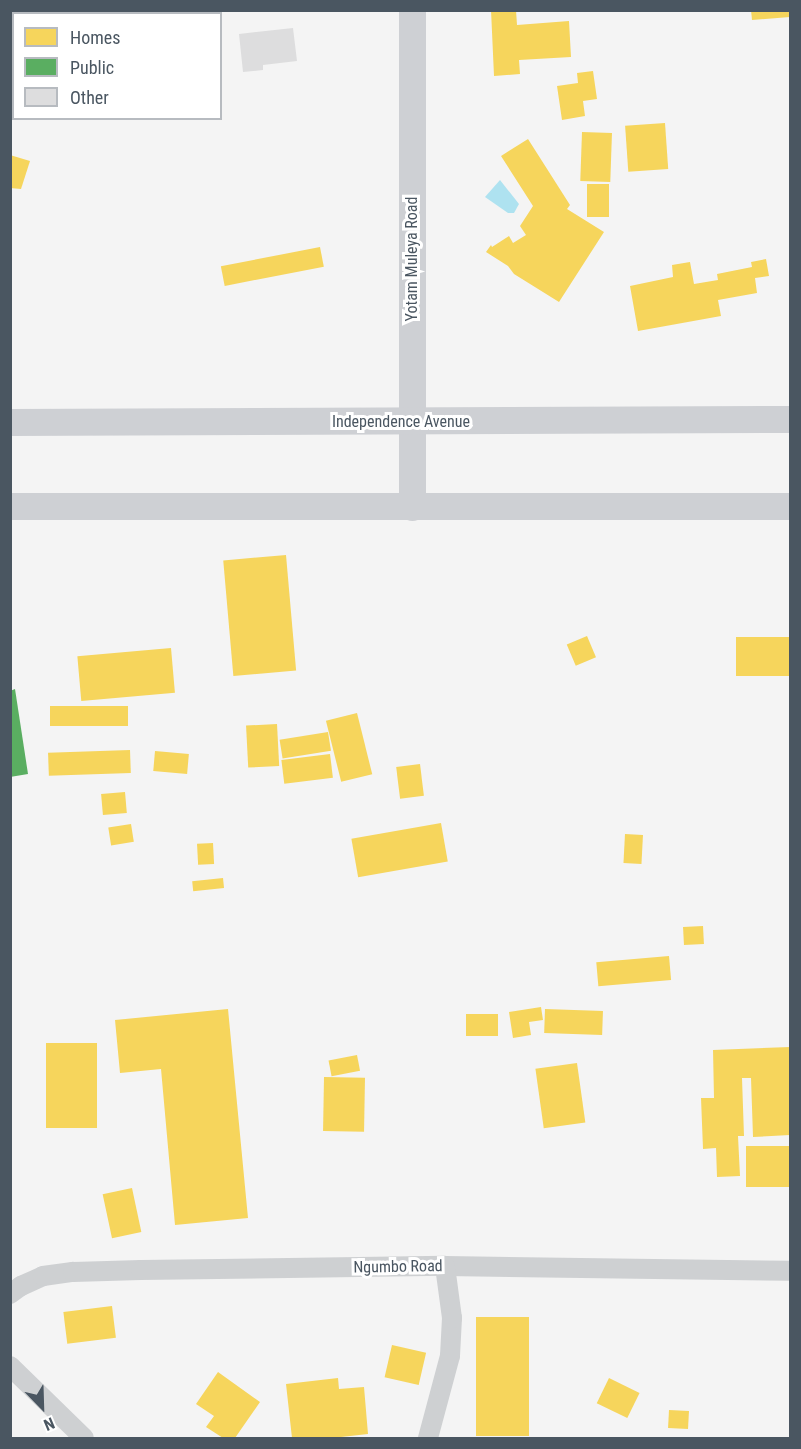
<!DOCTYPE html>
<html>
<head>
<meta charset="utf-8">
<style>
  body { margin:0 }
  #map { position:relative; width:801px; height:1449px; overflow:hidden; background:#f4f4f4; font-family:"Roboto Condensed",sans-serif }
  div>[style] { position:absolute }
  .water>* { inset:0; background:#aee2f0 }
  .homes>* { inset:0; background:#f6d55c; transform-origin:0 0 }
  .public>* { inset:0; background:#5aae61 }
  .building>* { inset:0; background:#ddddde; transform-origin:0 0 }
  .street>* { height:20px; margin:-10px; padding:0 10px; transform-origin:10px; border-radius:10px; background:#ced0d2 }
  .secondary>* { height:27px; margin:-13.5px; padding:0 13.5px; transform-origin:13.5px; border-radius:13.5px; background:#ced0d4 }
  span { translate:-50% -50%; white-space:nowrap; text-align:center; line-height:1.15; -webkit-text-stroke:6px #fff; paint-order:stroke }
  .street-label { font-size:16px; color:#4a5661 }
  .frame { position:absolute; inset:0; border:12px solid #4a5661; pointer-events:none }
  .legend { position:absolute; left:12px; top:12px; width:210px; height:108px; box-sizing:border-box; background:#fff; border:2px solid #b7bbc0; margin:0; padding:8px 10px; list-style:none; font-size:18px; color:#4a5661 }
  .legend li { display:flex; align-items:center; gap:12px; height:30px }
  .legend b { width:30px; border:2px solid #b7bbc0 }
  .north { position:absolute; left:12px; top:1377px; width:60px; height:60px; -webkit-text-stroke:4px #fff; paint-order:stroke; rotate:157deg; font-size:16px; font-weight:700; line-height:24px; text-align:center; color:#4a5661 }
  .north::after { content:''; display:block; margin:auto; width:21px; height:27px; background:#4a5661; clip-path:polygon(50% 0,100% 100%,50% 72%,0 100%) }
</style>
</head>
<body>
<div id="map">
  <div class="water">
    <i style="clip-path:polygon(500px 180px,519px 204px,514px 213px,508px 213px,485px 197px)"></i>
  </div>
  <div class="homes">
    <i style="clip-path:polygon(491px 10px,516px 10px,517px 25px,569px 21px,571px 57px,519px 60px,520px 74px,494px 76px)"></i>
    <i style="clip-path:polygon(751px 10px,790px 10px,790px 17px,752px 20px)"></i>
    <i style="clip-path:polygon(593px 71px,597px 99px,583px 101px,585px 116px,562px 120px,557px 86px,578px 83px,577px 73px)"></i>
    <i style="left:665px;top:123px;width:46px;height:40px;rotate:86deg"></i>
    <i style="left:582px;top:132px;width:30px;height:49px;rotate:2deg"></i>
    <i style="clip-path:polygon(528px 139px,570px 205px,567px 209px,604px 232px,559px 302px,514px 274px,508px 266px,486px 252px,491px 245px,492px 247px,509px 236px,513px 243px,526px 235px,520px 226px,533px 206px,501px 156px)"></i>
    <i style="clip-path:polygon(10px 155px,30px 161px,21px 189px,10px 188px)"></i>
    <i style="left:587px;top:184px;width:22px;height:33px"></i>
    <i style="left:320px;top:247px;width:20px;height:101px;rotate:79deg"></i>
    <i style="clip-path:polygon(766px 259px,769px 276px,755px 278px,757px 293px,718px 300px,721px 316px,638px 331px,630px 286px,673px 277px,672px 265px,690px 262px,694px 284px,718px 280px,717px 274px,752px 267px,751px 262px)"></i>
    <i style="left:286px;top:555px;width:116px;height:63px;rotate:85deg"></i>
    <i style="left:587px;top:636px;width:23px;height:22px;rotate:67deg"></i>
    <i style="left:790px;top:637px;width:39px;height:54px;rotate:90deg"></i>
    <i style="left:171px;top:648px;width:45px;height:94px;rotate:85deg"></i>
    <i style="left:128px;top:706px;width:20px;height:78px;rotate:90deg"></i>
    <i style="left:357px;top:713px;width:63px;height:32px;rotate:76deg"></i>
    <i style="left:277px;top:724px;width:42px;height:31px;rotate:87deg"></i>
    <i style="left:328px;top:732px;width:19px;height:49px;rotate:81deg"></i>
    <i style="left:130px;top:750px;width:23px;height:82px;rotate:88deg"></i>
    <i style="left:155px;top:751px;width:34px;height:20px;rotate:5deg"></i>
    <i style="left:330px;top:754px;width:24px;height:49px;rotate:83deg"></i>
    <i style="left:420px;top:764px;width:32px;height:24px;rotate:83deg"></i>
    <i style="left:125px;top:792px;width:21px;height:24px;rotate:85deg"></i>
    <i style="left:441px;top:823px;width:39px;height:91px;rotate:80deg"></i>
    <i style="left:131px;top:824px;width:18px;height:23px;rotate:81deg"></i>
    <i style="left:625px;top:834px;width:18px;height:29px;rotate:3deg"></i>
    <i style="left:213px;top:843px;width:21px;height:16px;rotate:87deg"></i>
    <i style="left:223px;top:878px;width:10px;height:31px;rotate:84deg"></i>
    <i style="left:703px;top:926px;width:18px;height:20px;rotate:87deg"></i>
    <i style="left:669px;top:956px;width:24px;height:73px;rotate:85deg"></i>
    <i style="clip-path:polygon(541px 1007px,543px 1020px,529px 1022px,531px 1035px,513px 1038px,509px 1012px)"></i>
    <i style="clip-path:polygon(228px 1009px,248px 1218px,175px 1225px,161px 1069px,120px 1073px,115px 1020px)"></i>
    <i style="left:545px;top:1009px;width:58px;height:24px;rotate:2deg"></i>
    <i style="left:466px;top:1014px;width:32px;height:22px"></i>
    <i style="left:46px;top:1043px;width:51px;height:85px"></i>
    <i style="clip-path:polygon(790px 1047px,790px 1135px,753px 1137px,751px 1078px,742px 1078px,744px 1136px,738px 1136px,740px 1176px,717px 1177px,716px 1148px,703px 1149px,701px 1098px,714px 1098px,713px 1050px)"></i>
    <i style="left:357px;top:1055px;width:16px;height:29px;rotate:79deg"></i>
    <i style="left:577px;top:1063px;width:60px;height:42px;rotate:82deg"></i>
    <i style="left:324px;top:1077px;width:41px;height:54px;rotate:1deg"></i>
    <i style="left:790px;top:1146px;width:41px;height:44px;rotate:90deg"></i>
    <i style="left:132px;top:1188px;width:45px;height:30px;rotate:78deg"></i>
    <i style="left:112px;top:1306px;width:32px;height:49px;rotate:83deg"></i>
    <i style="left:529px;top:1317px;width:119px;height:53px;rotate:90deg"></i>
    <i style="left:392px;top:1345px;width:35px;height:33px;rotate:13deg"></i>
    <i style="clip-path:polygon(218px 1372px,260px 1402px,235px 1438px,223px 1438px,206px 1427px,214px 1416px,196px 1404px)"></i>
    <i style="clip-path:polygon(338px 1378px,339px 1389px,364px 1387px,368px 1434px,332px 1438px,292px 1438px,286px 1384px)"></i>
    <i style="left:609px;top:1378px;width:34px;height:28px;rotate:26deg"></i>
    <i style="left:669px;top:1410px;width:20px;height:18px;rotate:3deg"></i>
  </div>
  <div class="public">
    <i style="clip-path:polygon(15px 689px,28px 774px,10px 777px,10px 691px)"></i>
  </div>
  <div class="building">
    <i style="left:22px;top:10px;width:53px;height:4px"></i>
    <i style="clip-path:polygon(293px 28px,297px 61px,263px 65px,263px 70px,243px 72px,239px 34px)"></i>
  </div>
  <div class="street">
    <i style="left:10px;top:1294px;width:14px;rotate:-36deg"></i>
    <i style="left:21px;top:1286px;width:24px;rotate:-24deg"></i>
    <i style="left:43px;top:1276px;width:30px;rotate:-8deg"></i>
    <i style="left:73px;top:1272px;width:68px;rotate:-1.7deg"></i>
    <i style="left:141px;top:1270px;width:304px;rotate:-0.8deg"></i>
    <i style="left:445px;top:1266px;width:345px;rotate:0.8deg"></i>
    <i style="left:10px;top:1366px;width:103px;rotate:44.2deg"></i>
    <i style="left:428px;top:1438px;width:85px;rotate:-75deg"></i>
    <i style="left:450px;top:1356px;width:38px;rotate:-87deg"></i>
    <i style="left:452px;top:1318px;width:52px;rotate:-97.7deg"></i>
  </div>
  <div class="secondary">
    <i style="left:412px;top:10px;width:497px;rotate:90deg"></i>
    <i style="left:10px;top:422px;width:780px;rotate:-0.22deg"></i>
    <i style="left:10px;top:506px;width:780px"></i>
  </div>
  <div class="street-label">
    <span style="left:412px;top:259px;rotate:-90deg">Yotam Muleya Road</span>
    <span style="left:401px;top:422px">Independence Avenue</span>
    <span style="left:398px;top:1267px;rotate:-1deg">Ngumbo Road</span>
  </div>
  <div class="frame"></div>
  <ul class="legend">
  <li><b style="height:16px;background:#f6d55c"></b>Homes</li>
  <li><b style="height:16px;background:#5aae61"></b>Public</li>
  <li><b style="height:16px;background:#ddddde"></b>Other</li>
  </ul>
  <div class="north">N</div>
</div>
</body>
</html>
